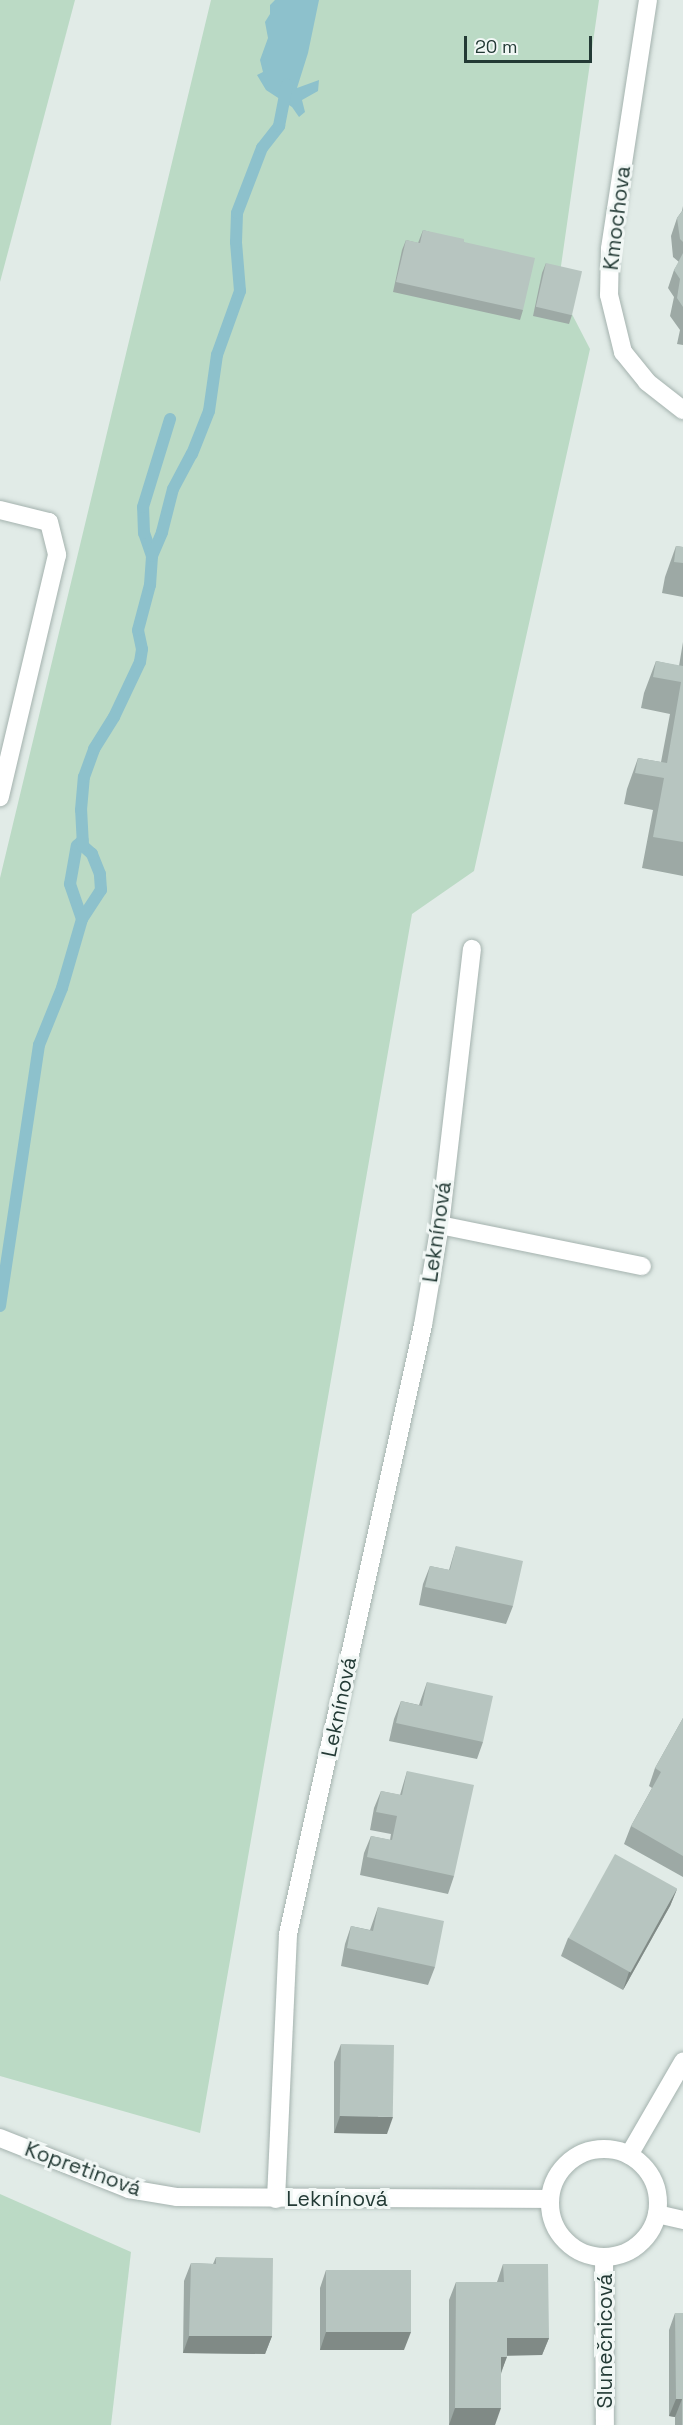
<!DOCTYPE html>
<html>
<head>
<meta charset="utf-8">
<style>
  body { margin:0 }
  #map { position:relative; width:683px; height:2425px; overflow:hidden; background:#e1ebe7; font-family:"Space Grotesk",sans-serif }
  div>[style] { position:absolute }
  .green>* { inset:0; background:#bbdac5 }
  .water>* { inset:0; background:#8dc1cc }
  .stream>* { height:12px; margin:-6px; padding:0 6px; transform-origin:6px; border-radius:6px; background:#8dc1cc }
  .roads { filter:drop-shadow(0 0 2px #a4b2ae) drop-shadow(0 0 2px #a4b2ae) }
  .street>* { height:18px; margin:-9px; padding:0 9px; transform-origin:9px; border-radius:9px; background:#fff }
  .street>.ring { margin:-9px; padding:0; box-sizing:content-box; background:none; border:18px solid #fff; border-radius:50% }
  .wall>* { inset:0; background:#9da9a5 }
  .shaded-wall>* { inset:0; background:#808a86 }
  .building>* { inset:0; background:#b7c5c0; transform-origin:0 0 }
  span { translate:-50% -50%; white-space:nowrap; text-align:center; line-height:1.15; -webkit-text-stroke:6px #f1f7f5; paint-order:stroke }
  .street-label { font-size:21px; color:#233a35 }
  .scale { position:absolute; left:464px; top:36px; width:128px; height:27px; box-sizing:border-box; border:3px solid #233a35; border-top:0; padding-left:8px; font-size:18px; line-height:21px; white-space:nowrap; color:#233a35; -webkit-text-stroke:4px #f1f7f5; paint-order:stroke }
</style>
</head>
<body>
<div id="map">
  <div class="green">
    <i style="clip-path:polygon(0 0,75px 0,0 282px)"></i>
    <i style="clip-path:polygon(211px 0,599px 0,558px 287px,590px 349px,474px 871px,412px 914px,200px 2133px,0 2076px,0 878px)"></i>
    <i style="clip-path:polygon(0 2194px,131px 2252px,111px 2425px,0 2425px)"></i>
  </div>
  <div class="water">
    <i style="clip-path:polygon(275px 0,319px 0,308px 53px,297px 88px,319px 80px,318px 91px,302px 100px,305px 112px,299px 117px,292px 107px,266px 90px,257px 75px,263px 72px,260px 60px,268px 38px,265px 22px,270px 14px,270px 5px)"></i>
  </div>
  <div class="stream">
    <i style="left:152px;top:556px;width:24px;rotate:-109deg"></i>
    <i style="left:144px;top:533px;width:26px;rotate:-92deg"></i>
    <i style="left:143px;top:507px;width:92px;rotate:-72.9deg"></i>
    <i style="left:82px;top:919px;width:37px;rotate:-109deg"></i>
    <i style="left:70px;top:884px;width:39px;rotate:-80deg"></i>
    <i style="left:77px;top:846px;width:8px;rotate:-45deg"></i>
    <i style="left:0;top:1306px;width:264px;rotate:-81.5deg"></i>
    <i style="left:39px;top:1045px;width:61px;rotate:-68deg"></i>
    <i style="left:62px;top:988px;width:72px;rotate:-73.8deg"></i>
    <i style="left:82px;top:919px;width:35px;rotate:-57deg"></i>
    <i style="left:101px;top:890px;width:16px;rotate:-94deg"></i>
    <i style="left:100px;top:874px;width:22px;rotate:-112deg"></i>
    <i style="left:92px;top:854px;width:12px;rotate:-138deg"></i>
    <i style="left:83px;top:846px;width:36px;rotate:-93deg"></i>
    <i style="left:81px;top:810px;width:33px;rotate:-85deg"></i>
    <i style="left:84px;top:777px;width:30px;rotate:-70deg"></i>
    <i style="left:94px;top:749px;width:38px;rotate:-58deg"></i>
    <i style="left:114px;top:717px;width:61px;rotate:-64.7deg"></i>
    <i style="left:140px;top:662px;width:13px;rotate:-81deg"></i>
    <i style="left:142px;top:649px;width:19px;rotate:-102deg"></i>
    <i style="left:138px;top:630px;width:47px;rotate:-75.1deg"></i>
    <i style="left:150px;top:585px;width:29px;rotate:-86deg"></i>
    <i style="left:152px;top:556px;width:26px;rotate:-67deg"></i>
    <i style="left:162px;top:532px;width:44px;rotate:-75.7deg"></i>
    <i style="left:173px;top:489px;width:40px;rotate:-62deg"></i>
    <i style="left:192px;top:454px;width:46px;rotate:-68.4deg"></i>
    <i style="left:209px;top:411px;width:57px;rotate:-81.9deg"></i>
    <i style="left:217px;top:355px;width:68px;rotate:-70.2deg"></i>
    <i style="left:240px;top:291px;width:49px;rotate:-94.7deg"></i>
    <i style="left:236px;top:242px;width:29px;rotate:-88deg"></i>
    <i style="left:237px;top:213px;width:70px;rotate:-69deg"></i>
    <i style="left:262px;top:148px;width:28px;rotate:-52deg"></i>
    <i style="left:279px;top:126px;width:42px;rotate:-79deg"></i>
  </div>
  <div class="roads">
    <div class="street">
      <i style="left:648px;top:0;width:252px;rotate:98.7deg"></i>
      <i style="left:610px;top:249px;width:46px;rotate:91.2deg"></i>
      <i style="left:609px;top:295px;width:59px;rotate:76.2deg"></i>
      <i style="left:623px;top:352px;width:38px;rotate:51deg"></i>
      <i style="left:647px;top:382px;width:46px;rotate:37.9deg"></i>
      <i style="left:0;top:510px;width:50px;rotate:13.8deg"></i>
      <i style="left:49px;top:522px;width:34px;rotate:76deg"></i>
      <i style="left:57px;top:555px;width:249px;rotate:103.3deg"></i>
      <i style="left:440px;top:1225px;width:206px;rotate:11.5deg"></i>
      <i style="left:0;top:2138px;width:139px;rotate:21.6deg"></i>
      <i style="left:129px;top:2189px;width:49px;rotate:9.5deg"></i>
      <i style="left:177px;top:2197px;width:373px;rotate:0.3deg"></i>
      <i class="ring" style="left:550px;top:2149px;width:90px;height:90px"></i>
      <i style="left:629px;top:2155px;width:108px;rotate:-59.9deg"></i>
      <i style="left:276px;top:2199px;width:265px;rotate:-87.4deg"></i>
      <i style="left:288px;top:1934px;width:624px;rotate:-77.5deg"></i>
      <i style="left:423px;top:1325px;width:101px;rotate:-80.4deg"></i>
      <i style="left:440px;top:1225px;width:278px;rotate:-83.4deg"></i>
      <i style="left:657px;top:2214px;width:27px;rotate:13deg"></i>
      <i style="left:604px;top:2258px;width:167px;rotate:89.7deg"></i>
    </div>
  </div>
  <div class="wall">
    <i style="clip-path:polygon(683px 206px,683px 345px,677px 344px,680px 330px,670px 316px,674px 297px,668px 288px,674px 270px,679px 262px,673px 257px,671px 236px,677px 218px,682px 211px)"></i>
    <i style="clip-path:polygon(423px 230px,464px 242px,523px 310px,520px 320px,393px 292px,402px 250px,406px 240px,418px 243px)"></i>
    <i style="clip-path:polygon(546px 263px,572px 315px,569px 324px,533px 316px,542px 273px)"></i>
    <i style="clip-path:polygon(676px 546px,683px 547px,683px 597px,662px 593px,665px 577px)"></i>
    <i style="clip-path:polygon(683px 642px,683px 876px,642px 868px,653px 810px,624px 804px,627px 789px,638px 758px,661px 762px,670px 714px,641px 708px,644px 693px,656px 661px,679px 666px)"></i>
    <i style="clip-path:polygon(456px 1546px,513px 1606px,506px 1624px,419px 1605px,423px 1584px,430px 1566px,449px 1570px)"></i>
    <i style="clip-path:polygon(427px 1682px,483px 1742px,477px 1759px,389px 1741px,394px 1719px,401px 1701px,419px 1705px)"></i>
    <i style="clip-path:polygon(683px 1718px,683px 1877px,624px 1844px,631px 1826px,652px 1788px,649px 1786px,655px 1768px)"></i>
    <i style="clip-path:polygon(407px 1771px,454px 1876px,448px 1894px,360px 1875px,364px 1853px,371px 1836px,390px 1840px,391px 1834px,370px 1830px,374px 1808px,381px 1791px,400px 1795px)"></i>
    <i style="clip-path:polygon(677px 1889px,670px 1906px,623px 1990px,561px 1956px,568px 1938px)"></i>
    <i style="clip-path:polygon(378px 1907px,435px 1967px,428px 1985px,341px 1966px,345px 1944px,351px 1926px,370px 1930px)"></i>
    <i style="clip-path:polygon(341px 2044px,387px 2134px,334px 2133px,334px 2062px)"></i>
    <i style="clip-path:polygon(216px 2257px,272px 2336px,265px 2354px,183px 2353px,184px 2281px,191px 2263px,213px 2264px)"></i>
    <i style="clip-path:polygon(503px 2264px,549px 2338px,542px 2355px,507px 2355px,501px 2374px,495px 2425px,449px 2425px,449px 2300px,456px 2282px,497px 2282px)"></i>
    <i style="clip-path:polygon(326px 2270px,404px 2350px,320px 2350px,320px 2288px)"></i>
    <i style="clip-path:polygon(675px 2313px,683px 2313px,683px 2425px,675px 2425px,675px 2417px,669px 2416px,669px 2330px)"></i>
  </div>
  <div class="shaded-wall">
    <i style="clip-path:polygon(677px 1889px,670px 1906px,623px 1990px,629px 1972px)"></i>
    <i style="clip-path:polygon(340px 2116px,393px 2117px,387px 2134px,334px 2133px)"></i>
    <i style="clip-path:polygon(326px 2332px,411px 2332px,404px 2350px,320px 2350px)"></i>
    <i style="clip-path:polygon(189px 2336px,272px 2336px,265px 2354px,183px 2353px)"></i>
    <i style="clip-path:polygon(507px 2338px,549px 2338px,542px 2355px,500px 2356px)"></i>
    <i style="clip-path:polygon(501px 2357px,507px 2357px,500px 2375px)"></i>
    <i style="clip-path:polygon(676px 2399px,682px 2399px,675px 2417px,669px 2416px)"></i>
    <i style="clip-path:polygon(455px 2408px,501px 2408px,495px 2425px,449px 2425px)"></i>
  </div>
  <div class="building">
    <i style="clip-path:polygon(683px 210px,683px 242px,680px 239px,677px 218px)"></i>
    <i style="clip-path:polygon(423px 230px,464px 239px,464px 242px,535px 258px,523px 310px,396px 282px,406px 240px,420px 243px)"></i>
    <i style="clip-path:polygon(683px 253px,683px 307px,677px 298px,680px 279px,674px 270px)"></i>
    <i style="left:546px;top:263px;width:37px;height:45px;rotate:13deg"></i>
    <i style="clip-path:polygon(676px 546px,683px 547px,683px 563px,674px 562px)"></i>
    <i style="clip-path:polygon(656px 661px,683px 666px,683px 842px,653px 837px,664px 778px,635px 773px,638px 758px,667px 763px,681px 682px,653px 677px)"></i>
    <i style="clip-path:polygon(456px 1546px,523px 1561px,513px 1606px,425px 1587px,430px 1566px,450px 1570px)"></i>
    <i style="clip-path:polygon(427px 1682px,493px 1696px,483px 1742px,396px 1723px,401px 1701px,422px 1706px)"></i>
    <i style="clip-path:polygon(683px 1718px,683px 1856px,631px 1826px,661px 1772px,655px 1768px)"></i>
    <i style="clip-path:polygon(407px 1771px,474px 1785px,454px 1876px,367px 1857px,371px 1836px,392px 1840px,397px 1816px,376px 1812px,381px 1791px,402px 1795px)"></i>
    <i style="left:615px;top:1854px;width:71px;height:96px;rotate:29deg"></i>
    <i style="clip-path:polygon(378px 1907px,444px 1921px,435px 1967px,347px 1948px,351px 1926px,373px 1931px)"></i>
    <i style="left:341px;top:2044px;width:53px;height:72px;rotate:1deg"></i>
    <i style="clip-path:polygon(216px 2257px,273px 2258px,272px 2336px,189px 2336px,191px 2263px,216px 2264px)"></i>
    <i style="clip-path:polygon(503px 2264px,548px 2264px,549px 2338px,507px 2338px,507px 2357px,501px 2357px,501px 2408px,455px 2408px,456px 2282px,504px 2282px)"></i>
    <i style="left:326px;top:2270px;width:85px;height:62px"></i>
    <i style="clip-path:polygon(675px 2313px,683px 2313px,683px 2425px,682px 2425px,682px 2399px,676px 2399px)"></i>
  </div>
  <div class="street-label">
    <span style="left:617px;top:218px;rotate:-83deg">Kmochova</span>
    <span style="left:437px;top:1232px;rotate:-82deg">Leknínová</span>
    <span style="left:339px;top:1707px;rotate:-78deg">Leknínová</span>
    <span style="left:83px;top:2169px;rotate:20deg">Kopretinová</span>
    <span style="left:337px;top:2199px">Leknínová</span>
    <span style="left:605px;top:2341px;rotate:-90deg">Slunečnicová</span>
  </div>
  <div class="scale">20 m</div>
</div>
</body>
</html>
